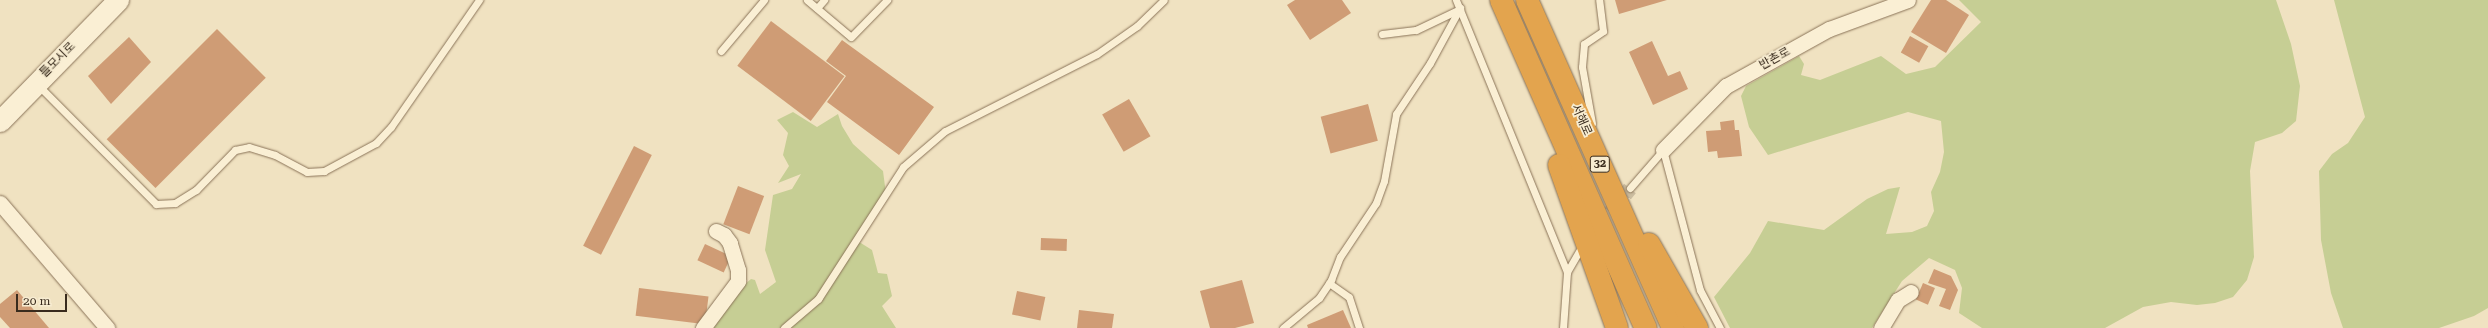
<!DOCTYPE html>
<html>
<head>
<meta charset="utf-8">
<style>
  body { margin:0 }
  #map { position:relative; width:2488px; height:328px; overflow:hidden; background:#f0e2c1; font-family:"Roboto Serif","Noto Sans KR",serif }
  div>[style] { position:absolute }
  .green>* { inset:0; background:#c6ce94 }
  .building>* { inset:0; background:#cf9c75; transform-origin:0 0 }
  .street-tunnel>* { height:15px; margin-top:-7.5px; transform-origin:0; background:repeating-linear-gradient(90deg,#cbbda0 0 15px,transparent 0 23px) }
  .roads { filter:drop-shadow(0 0 1px #8a7358) drop-shadow(0 0 1px #8a7358) }
  .lane>* { height:7px; margin:-3.5px; padding:0 3.5px; transform-origin:3.5px; border-radius:3.5px; background:#faefd4 }
  .street>* { height:15px; margin:-7.5px; padding:0 7.5px; transform-origin:7.5px; border-radius:7.5px; background:#faefd4 }
  .secondary>* { height:21px; margin:-10.5px; padding:0 10.5px; transform-origin:10.5px; border-radius:10.5px; background:#faefd4 }
  .highway>* { height:22px; margin:-11px; padding:0 11px; transform-origin:11px; border-radius:11px; background:#e3a44e }
  span { translate:-50% -50%; white-space:nowrap; text-align:center; line-height:1.15; -webkit-text-stroke:3.5px #f7ecd1; paint-order:stroke }
  .shield-label span { padding:1px 3px; background:#f7ecd1; border:1px solid; border-radius:3px; -webkit-text-stroke-width:0 }
  .shield-label { font-size:11px; color:#392b1d; font-weight:700 }
  .street-label { font-size:12px; color:#392b1d }
  .scale { position:absolute; left:16px; top:294px; width:51px; height:18px; box-sizing:border-box; border:2px solid #392b1d; border-top:0; padding-left:5px; font-size:12px; line-height:14px; white-space:nowrap; color:#392b1d; -webkit-text-stroke:3px #f7ecd1; paint-order:stroke }
</style>
</head>
<body>
<div id="map">
  <div class="green">
    <i style="clip-path:polygon(1959px 0,2276px 0,2291px 44px,2300px 86px,2296px 121px,2282px 133px,2255px 142px,2250px 171px,2254px 257px,2247px 280px,2233px 297px,2215px 303px,2197px 305px,2171px 302px,2143px 307px,2105px 328px,1982px 328px,1959px 313px,1962px 288px,1955px 270px,1929px 258px,1902px 281px,1872px 328px,1730px 328px,1714px 297px,1750px 253px,1768px 221px,1824px 230px,1867px 199px,1888px 189px,1900px 187px,1886px 234px,1912px 232px,1927px 226px,1934px 211px,1931px 192px,1940px 172px,1944px 152px,1941px 121px,1908px 112px,1768px 155px,1749px 127px,1741px 96px,1746px 86px,1799px 56px,1804px 64px,1801px 75px,1820px 80px,1881px 56px,1906px 74px,1935px 67px,1981px 22px)"></i>
    <i style="clip-path:polygon(2334px 0,2488px 0,2488px 308px,2474px 316px,2439px 328px,2343px 328px,2331px 293px,2321px 240px,2319px 171px,2332px 154px,2348px 143px,2365px 117px)"></i>
    <i style="clip-path:polygon(793px 112px,817px 127px,838px 114px,842px 126px,853px 144px,883px 171px,886px 194px,856px 240px,872px 250px,878px 273px,887px 274px,892px 296px,882px 306px,896px 328px,712px 328px,738px 290px,751px 279px,755px 280px,760px 294px,776px 282px,765px 250px,773px 195px,792px 189px,801px 174px,778px 183px,789px 166px,783px 155px,788px 133px,777px 120px)"></i>
  </div>
  <div class="building">
    <i style="clip-path:polygon(1295px 0,1342px 0,1351px 13px,1310px 40px,1287px 5px)"></i>
    <i style="clip-path:polygon(1615px 0,1667px 0,1619px 14px)"></i>
    <i style="clip-path:polygon(1931px 0,1946px 0,1969px 15px,1946px 53px,1911px 32px)"></i>
    <i style="left:771px;top:21px;width:92px;height:56px;rotate:37deg"></i>
    <i style="left:217px;top:29px;width:69px;height:156px;rotate:45deg"></i>
    <i style="left:1910px;top:36px;width:21px;height:19px;rotate:29deg"></i>
    <i style="clip-path:polygon(129px 37px,151px 62px,111px 104px,88px 76px)"></i>
    <i style="clip-path:polygon(842px 40px,934px 107px,899px 155px,827px 102px,846px 76px,826px 61px)"></i>
    <i style="clip-path:polygon(1652px 41px,1668px 76px,1680px 71px,1688px 89px,1653px 105px,1629px 52px)"></i>
    <i style="left:1129px;top:99px;width:43px;height:31px;rotate:60deg"></i>
    <i style="left:1368px;top:104px;width:38px;height:49px;rotate:75deg"></i>
    <i style="clip-path:polygon(1734px 120px,1735px 130px,1739px 130px,1742px 156px,1718px 158px,1717px 151px,1708px 152px,1706px 131px,1721px 130px,1720px 122px)"></i>
    <i style="left:634px;top:146px;width:20px;height:112px;rotate:27deg"></i>
    <i style="left:738px;top:186px;width:28px;height:41px;rotate:21deg"></i>
    <i style="left:1041px;top:238px;width:26px;height:12px;rotate:2deg"></i>
    <i style="left:705px;top:244px;width:29px;height:18px;rotate:25deg"></i>
    <i style="clip-path:polygon(1934px 269px,1951px 276px,1958px 290px,1950px 310px,1939px 306px,1946px 289px,1928px 283px)"></i>
    <i style="clip-path:polygon(1242px 280px,1254px 323px,1235px 328px,1210px 328px,1200px 291px)"></i>
    <i style="left:1923px;top:283px;width:13px;height:18px;rotate:23deg"></i>
    <i style="left:639px;top:288px;width:70px;height:28px;rotate:7deg"></i>
    <i style="clip-path:polygon(17px 290px,49px 328px,10px 328px,0 317px,0 304px)"></i>
    <i style="left:1017px;top:291px;width:29px;height:24px;rotate:12deg"></i>
    <i style="clip-path:polygon(1079px 310px,1114px 314px,1112px 328px,1077px 328px)"></i>
    <i style="clip-path:polygon(1343px 310px,1351px 328px,1308px 328px,1307px 325px)"></i>
  </div>
  <div class="street-tunnel">
    <i style="left:1596px;top:230px;width:54px;rotate:-51deg"></i>
  </div>
  <div class="roads">
    <div class="lane">
      <i style="left:807px;top:0;width:57px;rotate:40.1deg"></i>
      <i style="left:851px;top:37px;width:52px;rotate:-45.8deg"></i>
      <i style="left:1456px;top:0;width:294px;rotate:67.8deg"></i>
      <i style="left:1567px;top:272px;width:28px;rotate:-60deg"></i>
      <i style="left:817px;top:8px;width:11px;rotate:-49deg"></i>
      <i style="left:1382px;top:34px;width:34px;rotate:-7deg"></i>
      <i style="left:1416px;top:30px;width:49px;rotate:-25.5deg"></i>
      <i style="left:721px;top:51px;width:67px;rotate:-49.9deg"></i>
      <i style="left:37px;top:84px;width:169px;rotate:45.2deg"></i>
      <i style="left:156px;top:204px;width:19px;rotate:-3deg"></i>
      <i style="left:175px;top:203px;width:25px;rotate:-32deg"></i>
      <i style="left:196px;top:190px;width:56px;rotate:-45.7deg"></i>
      <i style="left:235px;top:150px;width:14px;rotate:-12deg"></i>
      <i style="left:249px;top:147px;width:27px;rotate:17deg"></i>
      <i style="left:275px;top:155px;width:36px;rotate:28deg"></i>
      <i style="left:307px;top:172px;width:17px;rotate:-3deg"></i>
      <i style="left:324px;top:171px;width:59px;rotate:-28.3deg"></i>
      <i style="left:376px;top:143px;width:22px;rotate:-47deg"></i>
      <i style="left:391px;top:127px;width:155px;rotate:-55.3deg"></i>
      <i style="left:1592px;top:123px;width:57px;rotate:-100.1deg"></i>
      <i style="left:1582px;top:67px;width:23px;rotate:-85deg"></i>
      <i style="left:1584px;top:44px;width:23px;rotate:-34deg"></i>
      <i style="left:1603px;top:31px;width:31px;rotate:-97deg"></i>
      <i style="left:1663px;top:150px;width:145px;rotate:75.2deg"></i>
      <i style="left:1700px;top:290px;width:43px;rotate:62.2deg"></i>
      <i style="left:1630px;top:188px;width:50px;rotate:-49deg"></i>
      <i style="left:1329px;top:283px;width:24px;rotate:35deg"></i>
      <i style="left:1349px;top:297px;width:33px;rotate:72deg"></i>
      <i style="left:784px;top:328px;width:45px;rotate:-40.5deg"></i>
      <i style="left:818px;top:299px;width:157px;rotate:-57.2deg"></i>
      <i style="left:903px;top:167px;width:55px;rotate:-40.6deg"></i>
      <i style="left:945px;top:131px;width:170px;rotate:-26.9deg"></i>
      <i style="left:1097px;top:54px;width:49px;rotate:-35deg"></i>
      <i style="left:1137px;top:26px;width:37px;rotate:-44deg"></i>
      <i style="left:1283px;top:328px;width:47px;rotate:-39.8deg"></i>
      <i style="left:1319px;top:298px;width:22px;rotate:-56deg"></i>
      <i style="left:1331px;top:280px;width:25px;rotate:-69deg"></i>
      <i style="left:1340px;top:257px;width:65px;rotate:-56.3deg"></i>
      <i style="left:1376px;top:203px;width:23px;rotate:-70deg"></i>
      <i style="left:1384px;top:181px;width:68px;rotate:-79.8deg"></i>
      <i style="left:1396px;top:114px;width:61px;rotate:-56.3deg"></i>
      <i style="left:1430px;top:63px;width:63px;rotate:-61.4deg"></i>
      <i style="left:1563px;top:328px;width:56px;rotate:-85.9deg"></i>
    </div>
    <div class="street">
      <i style="left:1663px;top:150px;width:90px;rotate:-45.5deg"></i>
      <i style="left:1726px;top:86px;width:118px;rotate:-29deg"></i>
      <i style="left:1829px;top:29px;width:84px;rotate:-20.2deg"></i>
      <i style="left:0;top:203px;width:165px;rotate:49.4deg"></i>
      <i style="left:703px;top:328px;width:59px;rotate:-53.3deg"></i>
      <i style="left:738px;top:281px;width:11px;rotate:-90deg"></i>
      <i style="left:738px;top:270px;width:28px;rotate:-107deg"></i>
      <i style="left:730px;top:243px;width:10px;rotate:-127deg"></i>
      <i style="left:724px;top:235px;width:9px;rotate:-153deg"></i>
      <i style="left:1881px;top:328px;width:33px;rotate:-59deg"></i>
      <i style="left:1898px;top:300px;width:15px;rotate:-32deg"></i>
    </div>
    <div class="secondary">
      <i style="left:0;top:121px;width:169px;rotate:-45.7deg"></i>
    </div>
    <div class="highway">
      <i style="left:1501px;top:0;width:359px;rotate:66.2deg"></i>
      <i style="left:1527px;top:0;width:359px;rotate:66deg"></i>
      <i style="left:1559px;top:165px;width:173px;rotate:70.4deg"></i>
      <i style="left:1649px;top:244px;width:97px;rotate:60.3deg"></i>
    </div>
  </div>
  <div class="shield-label">
    <span style="left:1600px;top:164px">32</span>
  </div>
  <div class="street-label">
    <span style="left:1775px;top:59px;rotate:-29deg">반촌로</span>
    <span style="left:58px;top:60px;rotate:-45deg">틀모시로</span>
    <span style="left:1581px;top:120px;rotate:66deg">서해로</span>
  </div>
  <div class="scale">20 m</div>
</div>
</body>
</html>
